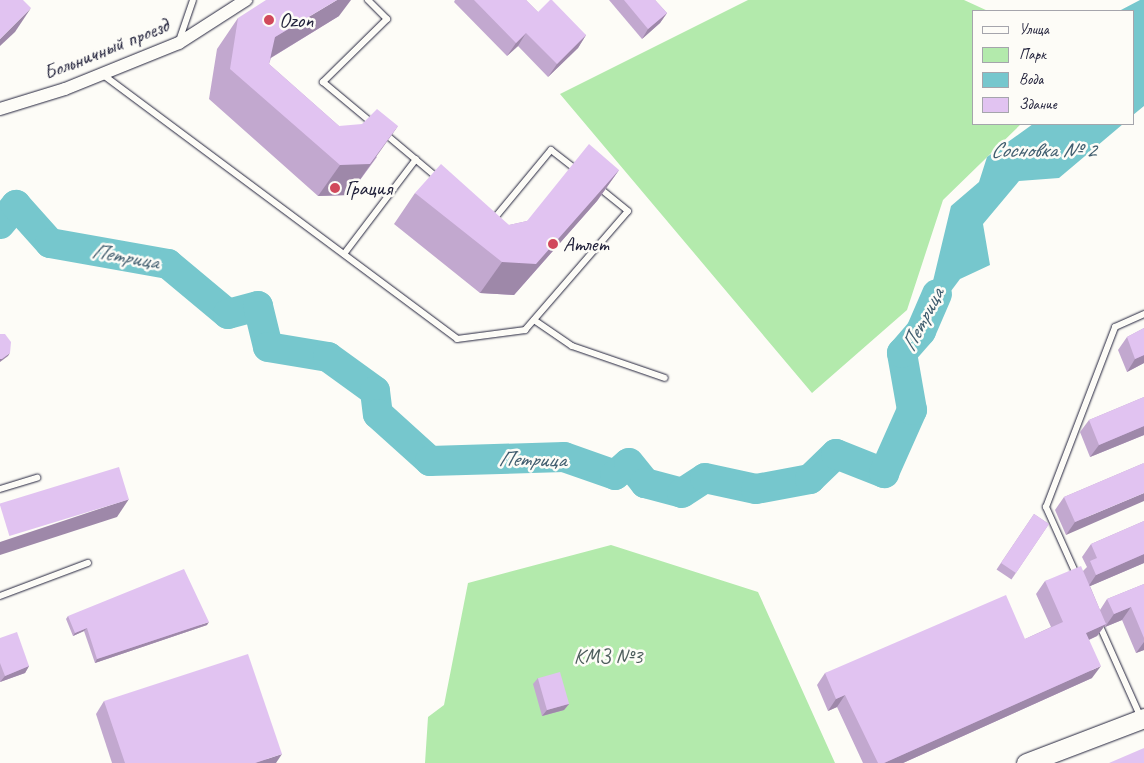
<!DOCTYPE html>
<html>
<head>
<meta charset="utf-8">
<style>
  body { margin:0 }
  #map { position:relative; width:1144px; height:763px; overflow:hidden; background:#fdfcf7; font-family:Caveat,sans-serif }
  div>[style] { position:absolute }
  .green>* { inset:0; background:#b3eaac }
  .water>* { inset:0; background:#76c7cd }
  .river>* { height:30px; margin:-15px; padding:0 15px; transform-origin:15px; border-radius:15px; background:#76c7cd }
  .roads { filter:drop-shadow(0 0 1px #22223b) drop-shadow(0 0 1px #22223b) }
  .lane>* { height:6px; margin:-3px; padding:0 3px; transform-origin:3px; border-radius:3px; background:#fdfcf7 }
  .street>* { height:12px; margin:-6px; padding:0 6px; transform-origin:6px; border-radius:6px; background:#fdfcf7 }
  .secondary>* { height:19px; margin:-9.5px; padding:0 9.5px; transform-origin:9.5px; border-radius:9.5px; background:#fdfcf7 }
  .wall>* { inset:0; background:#c2a8cf; transform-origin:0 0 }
  .shaded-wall>* { inset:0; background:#9e88a9 }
  .building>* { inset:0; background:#e1c3f1; transform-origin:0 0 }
  .dots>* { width:14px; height:14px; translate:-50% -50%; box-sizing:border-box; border:2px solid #fdfcf7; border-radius:50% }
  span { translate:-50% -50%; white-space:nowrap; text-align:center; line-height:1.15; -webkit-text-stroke:5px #fdfcf7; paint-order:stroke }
  .poi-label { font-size:21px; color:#22223b }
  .left { translate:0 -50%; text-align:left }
  .street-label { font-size:21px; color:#22223b }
  .park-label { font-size:21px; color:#4e5e5d }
  .water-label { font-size:22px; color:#3f5c6e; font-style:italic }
  .legend { position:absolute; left:972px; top:10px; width:162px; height:115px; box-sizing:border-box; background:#fdfcf7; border:1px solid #a5a5ac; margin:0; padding:6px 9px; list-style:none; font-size:15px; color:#22223b }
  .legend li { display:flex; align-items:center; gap:10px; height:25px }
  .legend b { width:25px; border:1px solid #a5a5ac }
</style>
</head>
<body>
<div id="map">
  <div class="green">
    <i style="clip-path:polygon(748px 0,964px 0,988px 11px,973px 11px,973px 124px,1021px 124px,943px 200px,907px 310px,812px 393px,560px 94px)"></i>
    <i style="clip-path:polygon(611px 545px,758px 592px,835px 763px,425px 763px,428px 717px,444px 705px,468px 583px)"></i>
  </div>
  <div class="water">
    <i style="clip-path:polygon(1140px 0,1144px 0,1144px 106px,1133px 115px,1133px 11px,1119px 11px)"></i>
    <i style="clip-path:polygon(1033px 124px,1123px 124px,1059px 178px,1019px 181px,983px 224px,990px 265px,960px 279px,921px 331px,951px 206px,979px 182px,987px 157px)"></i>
  </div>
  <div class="river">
    <i style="left:0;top:224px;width:25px;rotate:-50deg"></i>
    <i style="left:16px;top:205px;width:51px;rotate:48.2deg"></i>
    <i style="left:50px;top:243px;width:120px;rotate:10.1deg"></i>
    <i style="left:168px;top:264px;width:78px;rotate:39.8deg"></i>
    <i style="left:228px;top:314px;width:31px;rotate:-15deg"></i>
    <i style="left:258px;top:306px;width:42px;rotate:76.3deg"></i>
    <i style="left:268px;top:347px;width:61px;rotate:9.5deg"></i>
    <i style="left:328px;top:357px;width:58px;rotate:35.9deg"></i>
    <i style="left:375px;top:391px;width:23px;rotate:83deg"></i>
    <i style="left:378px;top:414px;width:70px;rotate:42.1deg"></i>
    <i style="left:430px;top:461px;width:134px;rotate:-1.7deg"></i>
    <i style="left:564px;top:457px;width:54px;rotate:19.4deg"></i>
    <i style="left:615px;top:475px;width:18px;rotate:-41deg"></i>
    <i style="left:629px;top:463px;width:26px;rotate:51deg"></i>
    <i style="left:645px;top:483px;width:38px;rotate:15deg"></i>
    <i style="left:682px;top:493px;width:27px;rotate:-33deg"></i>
    <i style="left:705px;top:478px;width:52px;rotate:12.2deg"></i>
    <i style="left:756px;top:489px;width:55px;rotate:-10.5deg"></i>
    <i style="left:810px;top:479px;width:36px;rotate:-44deg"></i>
    <i style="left:836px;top:454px;width:52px;rotate:21.6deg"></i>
    <i style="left:884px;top:473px;width:69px;rotate:-66deg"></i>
    <i style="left:912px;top:410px;width:58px;rotate:-100deg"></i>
    <i style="left:902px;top:353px;width:29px;rotate:-49deg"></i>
    <i style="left:921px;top:331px;width:40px;rotate:-66.6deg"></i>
  </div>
  <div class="roads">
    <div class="lane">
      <i style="left:368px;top:0;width:27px;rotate:45deg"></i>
      <i style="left:387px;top:19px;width:90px;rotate:135.5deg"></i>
      <i style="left:323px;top:82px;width:64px;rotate:39.9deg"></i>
      <i style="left:179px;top:41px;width:43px;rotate:-71.1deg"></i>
      <i style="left:102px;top:74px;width:443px;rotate:36.7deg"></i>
      <i style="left:457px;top:339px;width:69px;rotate:-7.5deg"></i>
      <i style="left:525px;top:330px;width:157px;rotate:-49.1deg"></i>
      <i style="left:628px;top:211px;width:40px;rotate:-141deg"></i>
      <i style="left:383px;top:132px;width:73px;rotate:40deg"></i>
      <i style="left:493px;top:220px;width:91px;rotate:-50.4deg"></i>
      <i style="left:551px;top:150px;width:34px;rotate:38deg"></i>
      <i style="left:344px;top:254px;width:119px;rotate:-52.8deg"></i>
      <i style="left:534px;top:320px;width:46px;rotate:34.4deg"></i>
      <i style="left:572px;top:346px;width:98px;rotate:19deg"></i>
      <i style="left:0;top:489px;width:39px;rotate:-17deg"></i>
      <i style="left:1077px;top:576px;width:76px;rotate:-114.2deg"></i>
      <i style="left:1046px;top:507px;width:193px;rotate:-69deg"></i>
      <i style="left:1115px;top:327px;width:32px;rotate:-24deg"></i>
      <i style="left:0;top:596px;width:94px;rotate:-20.6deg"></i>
      <i style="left:1099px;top:624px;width:103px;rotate:65.9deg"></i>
    </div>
    <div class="street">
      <i style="left:0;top:109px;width:68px;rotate:-17.1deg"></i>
      <i style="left:65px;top:89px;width:123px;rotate:-22deg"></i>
      <i style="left:179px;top:43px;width:80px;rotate:-32.7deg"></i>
    </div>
    <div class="secondary">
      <i style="left:1026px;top:763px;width:126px;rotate:-20.9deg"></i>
    </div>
  </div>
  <div class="wall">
    <i style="clip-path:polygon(455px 0,526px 0,538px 12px,586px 35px,578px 48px,548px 77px,518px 46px,507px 56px,454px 2px)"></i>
    <i style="clip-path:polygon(609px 0,655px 0,667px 13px,660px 23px,642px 39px)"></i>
    <i style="clip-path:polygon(339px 16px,271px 58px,269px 64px,339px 126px,377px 157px,349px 195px,318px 196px,209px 99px,217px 49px,238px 18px)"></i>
    <i style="clip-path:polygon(619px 170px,597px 201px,514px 295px,480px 293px,394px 224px,415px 193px,509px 225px,527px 221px)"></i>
    <i style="clip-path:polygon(1144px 328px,1144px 363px,1127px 372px,1118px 350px,1127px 337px)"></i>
    <i style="clip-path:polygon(1144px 397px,1144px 435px,1090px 457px,1080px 432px,1089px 420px)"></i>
    <i style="clip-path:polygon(1144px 463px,1066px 535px,1055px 510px,1064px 497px)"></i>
    <i style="left:1034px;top:514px;width:18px;height:67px;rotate:34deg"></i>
    <i style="clip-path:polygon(1144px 521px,1144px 563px,1090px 586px,1100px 610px,1107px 599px,1144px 584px,1144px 650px,1136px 653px,1122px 620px,1105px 627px,1105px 625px,1097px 636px,1089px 640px,1092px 678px,903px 763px,863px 763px,837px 707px,828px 711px,817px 685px,825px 673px,1025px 639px,1051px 627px,1036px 594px,1045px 581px,1083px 571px,1087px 567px,1082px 557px,1091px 544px)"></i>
    <i style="clip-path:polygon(68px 616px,207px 625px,95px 663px,84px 631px,73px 636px,66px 619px)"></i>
    <i style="clip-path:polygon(0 638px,29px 666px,25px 673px,0 682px)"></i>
    <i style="clip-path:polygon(538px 678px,569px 704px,564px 710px,542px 716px,533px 684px)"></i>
    <i style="clip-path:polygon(104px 701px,276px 763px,112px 763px,96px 714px)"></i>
  </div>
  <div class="shaded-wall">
    <i style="clip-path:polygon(337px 0,351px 0,339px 16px,254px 68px,275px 37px)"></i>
    <i style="clip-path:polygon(31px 8px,15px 32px,0 46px,0 39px)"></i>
    <i style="clip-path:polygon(667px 13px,660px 23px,642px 39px,648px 29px)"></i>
    <i style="clip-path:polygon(526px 33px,518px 46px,507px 56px,516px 43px)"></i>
    <i style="clip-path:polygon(586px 35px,578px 48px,548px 77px,557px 64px)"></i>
    <i style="clip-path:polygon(398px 126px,349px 195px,318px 196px,340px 165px)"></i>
    <i style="clip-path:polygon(619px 170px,597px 201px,514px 295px,480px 293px,502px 262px)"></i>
    <i style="clip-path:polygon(10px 353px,8px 356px,0 362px,0 359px)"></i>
    <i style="clip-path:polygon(1144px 355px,1144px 363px,1127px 372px,1135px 359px)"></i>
    <i style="clip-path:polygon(1144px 426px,1144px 435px,1090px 457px,1099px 445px)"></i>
    <i style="clip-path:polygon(1144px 493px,1144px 501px,1066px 535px,1075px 522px)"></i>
    <i style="clip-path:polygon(129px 499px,117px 517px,0 555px,0 542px)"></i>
    <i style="clip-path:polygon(1144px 554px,1144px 563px,1088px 587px,1096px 575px)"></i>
    <i style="clip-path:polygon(1131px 607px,1122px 620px,1105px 627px,1114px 614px)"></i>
    <i style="clip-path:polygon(209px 622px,207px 625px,95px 663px,97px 659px)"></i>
    <i style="clip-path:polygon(1106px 624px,1097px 636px,1077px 645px,1086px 633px)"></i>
    <i style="clip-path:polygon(87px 628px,84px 631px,73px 636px,75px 633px)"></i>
    <i style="clip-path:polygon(1144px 642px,1144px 650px,1136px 653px)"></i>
    <i style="clip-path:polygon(29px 666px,25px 673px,0 682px,5px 676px)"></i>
    <i style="clip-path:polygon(1101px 666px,1092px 678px,903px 763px,884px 763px)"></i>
    <i style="clip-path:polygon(845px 695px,837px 707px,828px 711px,836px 699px)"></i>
    <i style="clip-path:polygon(569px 704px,564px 710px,542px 716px,547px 710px)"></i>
    <i style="clip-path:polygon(282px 754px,276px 763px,255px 763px)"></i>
  </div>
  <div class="building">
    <i style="clip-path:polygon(0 0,23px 0,31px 8px,0 39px)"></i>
    <i style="clip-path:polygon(266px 0,337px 0,275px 37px,269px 64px,339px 126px,362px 124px,377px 109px,398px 126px,370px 164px,340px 165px,230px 69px,238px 18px)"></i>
    <i style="clip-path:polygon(474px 0,526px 0,538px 12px,550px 0,552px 0,586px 35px,557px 64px,526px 33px,516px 43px)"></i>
    <i style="clip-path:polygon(624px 0,655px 0,667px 13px,648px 29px)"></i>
    <i style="clip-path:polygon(589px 144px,619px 170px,536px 264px,502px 262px,415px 193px,441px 164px,509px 225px,527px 221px)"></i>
    <i style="clip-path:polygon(1144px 328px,1144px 355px,1135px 359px,1127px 337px)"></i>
    <i style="clip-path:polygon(0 334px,5px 334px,11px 342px,10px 353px,2px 359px,0 359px)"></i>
    <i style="clip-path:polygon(1144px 397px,1144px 426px,1099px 445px,1089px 420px)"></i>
    <i style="clip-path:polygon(1144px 463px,1144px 493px,1075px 522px,1064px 497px)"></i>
    <i style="left:119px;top:467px;width:34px;height:125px;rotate:73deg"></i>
    <i style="left:1034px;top:514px;width:18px;height:59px;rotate:34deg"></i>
    <i style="clip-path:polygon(1144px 521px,1144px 554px,1096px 575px,1090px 561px,1097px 558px,1091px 544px)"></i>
    <i style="clip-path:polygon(1081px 566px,1106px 624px,1086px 633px,1101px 666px,884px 763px,878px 763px,845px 695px,836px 699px,825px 673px,1006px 595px,1025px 639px,1063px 622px,1045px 581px)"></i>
    <i style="clip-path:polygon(184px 569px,209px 622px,97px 659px,87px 628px,75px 633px,68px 616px)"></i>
    <i style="clip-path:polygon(1144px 584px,1144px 638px,1131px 607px,1114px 614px,1107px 599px)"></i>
    <i style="clip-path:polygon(17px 632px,29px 666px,5px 676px,0 663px,0 638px)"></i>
    <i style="clip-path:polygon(248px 654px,282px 754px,255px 763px,125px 763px,104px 701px)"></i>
    <i style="left:560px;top:672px;width:33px;height:23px;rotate:74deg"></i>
    <i style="clip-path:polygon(1144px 748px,1144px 763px,1109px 763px)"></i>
  </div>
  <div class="dots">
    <i style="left:269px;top:20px;background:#d1495b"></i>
    <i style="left:335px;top:188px;background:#d1495b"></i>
    <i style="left:553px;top:244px;background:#d1495b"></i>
  </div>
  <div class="poi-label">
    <span class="left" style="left:279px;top:20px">Ozon</span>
    <span class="left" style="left:345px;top:188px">Грация</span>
    <span class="left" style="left:563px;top:244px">Атлет</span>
  </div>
  <div class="street-label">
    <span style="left:106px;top:49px;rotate:-22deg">Больничный проезд</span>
  </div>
  <div class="park-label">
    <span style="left:608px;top:656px">КМЗ №3</span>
  </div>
  <div class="water-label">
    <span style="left:1043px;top:151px">Сосновка № 2</span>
    <span style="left:125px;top:257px;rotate:10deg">Петрица</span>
    <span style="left:923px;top:320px;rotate:-63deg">Петрица</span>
    <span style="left:532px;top:460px;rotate:1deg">Петрица</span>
  </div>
  <ul class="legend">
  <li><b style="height:6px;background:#fdfcf7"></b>Улица</li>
  <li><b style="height:14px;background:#b3eaac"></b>Парк</li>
  <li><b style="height:14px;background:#76c7cd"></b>Вода</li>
  <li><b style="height:14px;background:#e1c3f1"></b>Здание</li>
  </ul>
</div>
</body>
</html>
